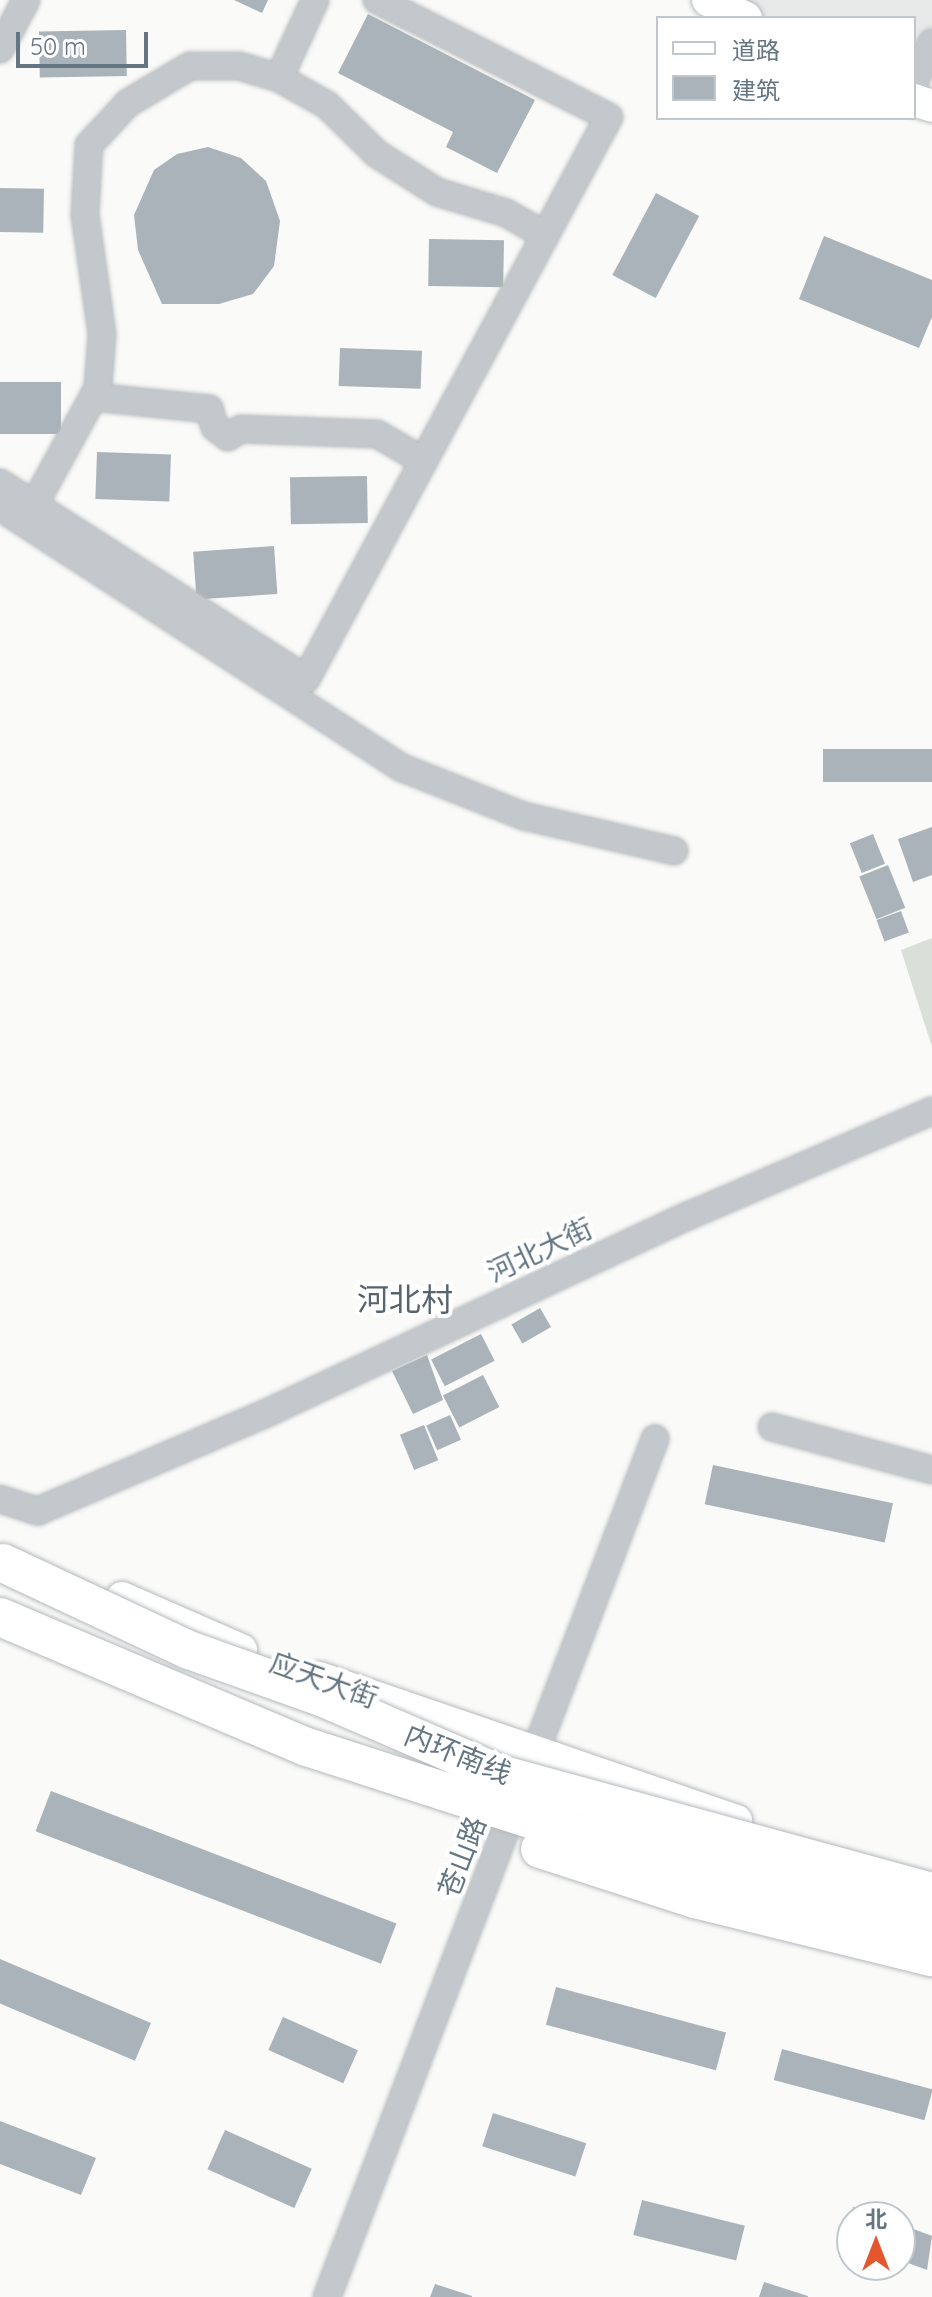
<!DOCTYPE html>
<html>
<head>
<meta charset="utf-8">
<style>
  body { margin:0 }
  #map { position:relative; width:932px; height:2297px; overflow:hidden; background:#fafaf8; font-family:Quicksand,"Noto Sans SC",sans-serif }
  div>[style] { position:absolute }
  .built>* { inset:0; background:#e8e9e9 }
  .green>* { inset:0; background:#dadfd7 }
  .building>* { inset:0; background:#aab3b9; transform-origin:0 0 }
  .roads { filter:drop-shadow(0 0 2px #b5babe) drop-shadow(0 0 2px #b5babe) }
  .minor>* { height:26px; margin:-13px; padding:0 13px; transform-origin:13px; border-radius:13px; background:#c3c8cc }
  .major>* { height:32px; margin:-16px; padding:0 16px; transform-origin:16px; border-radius:16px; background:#fff }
  .bridges { filter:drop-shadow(0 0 2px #b4b9bd) drop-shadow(0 0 2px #b4b9bd) }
  .highway-bridge>* { height:38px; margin:-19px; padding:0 19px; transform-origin:19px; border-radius:19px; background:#fff }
  span { translate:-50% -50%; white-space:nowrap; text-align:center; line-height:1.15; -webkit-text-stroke:8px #fff; paint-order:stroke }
  .street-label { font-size:28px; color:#657683 }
  .quarter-label { font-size:32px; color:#57646e }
  .legend { position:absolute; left:656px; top:16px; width:260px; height:104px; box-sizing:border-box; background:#fff; border:2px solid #c1c8cd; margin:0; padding:10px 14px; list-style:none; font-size:24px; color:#657683 }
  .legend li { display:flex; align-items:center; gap:16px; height:40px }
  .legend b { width:40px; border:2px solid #c1c8cd }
  .north { position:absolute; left:836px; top:2201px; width:80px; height:80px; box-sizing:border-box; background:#fff; border:2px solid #c1c8cd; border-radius:50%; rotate:0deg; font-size:22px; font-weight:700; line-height:32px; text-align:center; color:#657683 }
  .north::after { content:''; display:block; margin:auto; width:28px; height:36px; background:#e4572e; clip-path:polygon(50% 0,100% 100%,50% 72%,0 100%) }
  .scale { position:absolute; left:16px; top:32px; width:132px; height:36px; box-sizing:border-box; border:4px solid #657683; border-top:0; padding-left:10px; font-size:24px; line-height:28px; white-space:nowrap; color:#657683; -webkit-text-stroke:6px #fff; paint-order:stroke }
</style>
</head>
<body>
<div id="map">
  <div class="built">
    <i style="clip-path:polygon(709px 0,932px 0,932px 43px,914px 83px,914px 18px,746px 18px)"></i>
  </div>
  <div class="green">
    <i style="clip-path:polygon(932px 938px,932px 1047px,901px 950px)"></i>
  </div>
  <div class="building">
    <i style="clip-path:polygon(234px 0,268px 0,262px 13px)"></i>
    <i style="clip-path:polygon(368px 14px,535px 100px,497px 173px,446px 147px,453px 132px,338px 73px)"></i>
    <i style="left:126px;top:30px;width:46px;height:87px;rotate:89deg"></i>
    <i style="clip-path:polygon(208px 147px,241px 158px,266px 181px,280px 221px,274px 266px,253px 294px,219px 304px,162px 304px,138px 250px,134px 215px,154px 170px,177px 154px)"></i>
    <i style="left:0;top:188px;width:44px;height:44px;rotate:1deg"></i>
    <i style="left:656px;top:193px;width:49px;height:93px;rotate:28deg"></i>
    <i style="clip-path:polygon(824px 236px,932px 280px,932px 317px,919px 348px,799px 299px)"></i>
    <i style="left:429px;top:239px;width:75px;height:47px;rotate:1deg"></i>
    <i style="left:340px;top:348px;width:82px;height:38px;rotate:2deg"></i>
    <i style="left:0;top:382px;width:61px;height:52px"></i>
    <i style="left:97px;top:452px;width:74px;height:47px;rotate:2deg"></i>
    <i style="left:367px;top:476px;width:47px;height:77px;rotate:89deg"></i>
    <i style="left:274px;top:546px;width:48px;height:81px;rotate:86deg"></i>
    <i style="left:932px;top:749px;width:33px;height:109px;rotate:90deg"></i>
    <i style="clip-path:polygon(932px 827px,932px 875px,913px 882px,898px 839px)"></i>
    <i style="left:873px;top:834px;width:32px;height:25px;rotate:68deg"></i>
    <i style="left:888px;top:865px;width:46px;height:31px;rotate:68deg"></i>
    <i style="left:901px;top:911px;width:23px;height:26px;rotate:70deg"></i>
    <i style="left:540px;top:1308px;width:22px;height:33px;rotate:60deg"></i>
    <i style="left:481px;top:1334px;width:30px;height:56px;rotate:63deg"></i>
    <i style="clip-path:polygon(427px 1355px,443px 1400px,413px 1414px,392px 1371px)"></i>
    <i style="left:483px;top:1375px;width:36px;height:45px;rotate:63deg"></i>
    <i style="left:450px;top:1415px;width:27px;height:26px;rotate:66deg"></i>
    <i style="left:424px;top:1425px;width:38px;height:26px;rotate:68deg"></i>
    <i style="left:713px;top:1465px;width:184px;height:40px;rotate:12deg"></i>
    <i style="left:51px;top:1791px;width:370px;height:43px;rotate:21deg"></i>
    <i style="left:0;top:1959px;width:164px;height:41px;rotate:23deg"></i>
    <i style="left:556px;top:1987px;width:176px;height:39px;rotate:15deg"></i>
    <i style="left:283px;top:2017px;width:82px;height:36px;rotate:24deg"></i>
    <i style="left:782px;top:2049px;width:156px;height:32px;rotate:15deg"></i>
    <i style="left:493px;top:2113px;width:98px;height:35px;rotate:18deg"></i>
    <i style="clip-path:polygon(0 2121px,96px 2158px,81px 2195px,0 2164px)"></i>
    <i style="left:225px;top:2130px;width:95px;height:43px;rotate:24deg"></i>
    <i style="left:642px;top:2200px;width:106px;height:36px;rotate:14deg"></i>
    <i style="clip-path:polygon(853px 2207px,878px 2217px,852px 2217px,852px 2243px,842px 2239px)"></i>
    <i style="clip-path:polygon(900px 2224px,932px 2236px,927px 2270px,900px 2260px)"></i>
    <i style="clip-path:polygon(764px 2282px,808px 2296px,808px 2297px,759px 2297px)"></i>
    <i style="clip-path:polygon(435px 2284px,472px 2296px,472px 2297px,430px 2297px)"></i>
  </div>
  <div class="roads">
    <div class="minor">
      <i style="left:0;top:49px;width:55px;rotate:-62deg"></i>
      <i style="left:279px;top:78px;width:55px;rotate:29.4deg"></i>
      <i style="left:327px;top:105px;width:70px;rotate:44.4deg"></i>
      <i style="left:377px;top:154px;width:71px;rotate:32.3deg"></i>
      <i style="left:437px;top:192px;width:72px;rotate:16.9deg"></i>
      <i style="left:506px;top:213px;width:45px;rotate:29.4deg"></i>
      <i style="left:914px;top:83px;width:44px;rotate:-65.8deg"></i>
      <i style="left:93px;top:397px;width:117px;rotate:5.9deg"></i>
      <i style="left:209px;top:409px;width:19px;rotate:72deg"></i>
      <i style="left:215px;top:427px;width:16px;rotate:38deg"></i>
      <i style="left:228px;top:437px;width:15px;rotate:-32deg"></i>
      <i style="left:241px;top:429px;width:136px;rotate:2.1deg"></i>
      <i style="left:377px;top:434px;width:54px;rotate:29.9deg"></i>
      <i style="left:0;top:483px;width:363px;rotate:32.6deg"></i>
      <i style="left:306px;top:679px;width:638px;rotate:-61.67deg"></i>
      <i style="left:609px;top:117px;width:260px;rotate:-153.2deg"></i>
      <i style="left:34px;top:505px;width:133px;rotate:-61.3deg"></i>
      <i style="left:98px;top:388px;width:54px;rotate:-85.8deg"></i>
      <i style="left:102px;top:334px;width:121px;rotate:-98.1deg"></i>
      <i style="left:85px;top:214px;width:69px;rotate:-86.7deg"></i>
      <i style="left:89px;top:145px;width:57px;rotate:-47.1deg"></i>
      <i style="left:128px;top:103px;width:72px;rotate:-30.8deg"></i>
      <i style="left:190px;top:66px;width:49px"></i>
      <i style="left:239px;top:66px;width:42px;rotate:16.7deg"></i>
      <i style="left:279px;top:78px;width:86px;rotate:-65.2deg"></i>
      <i style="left:0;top:507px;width:477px;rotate:33deg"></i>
      <i style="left:400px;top:767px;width:133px;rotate:21.6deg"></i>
      <i style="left:524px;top:816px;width:154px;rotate:13.1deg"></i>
      <i style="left:772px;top:1427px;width:166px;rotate:15deg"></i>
      <i style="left:0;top:1499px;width:40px;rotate:18deg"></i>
      <i style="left:38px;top:1511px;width:254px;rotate:-23.2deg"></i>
      <i style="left:271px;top:1411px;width:460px;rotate:-25.1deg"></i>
      <i style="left:688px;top:1216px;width:266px;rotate:-23.3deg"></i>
      <i style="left:327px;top:2297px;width:919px;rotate:-69.08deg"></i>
    </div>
    <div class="major">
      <i style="left:708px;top:0;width:42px;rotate:25.3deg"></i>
      <i style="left:914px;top:100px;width:19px;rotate:18deg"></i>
      <i style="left:122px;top:1598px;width:130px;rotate:23.6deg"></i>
      <i style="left:319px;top:1678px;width:441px;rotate:18.9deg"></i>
    </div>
  </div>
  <div class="bridges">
    <div class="highway-bridge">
      <i style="left:3px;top:1563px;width:205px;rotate:25.1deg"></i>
      <i style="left:189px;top:1650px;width:143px;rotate:19.6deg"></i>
      <i style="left:324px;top:1698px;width:192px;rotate:23.4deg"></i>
      <i style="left:500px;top:1774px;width:448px;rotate:15.3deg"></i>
      <i style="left:0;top:1617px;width:333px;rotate:23deg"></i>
      <i style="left:307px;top:1747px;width:287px;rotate:17.9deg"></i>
      <i style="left:580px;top:1835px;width:363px;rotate:14.2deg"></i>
      <i style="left:540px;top:1849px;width:163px;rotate:17.9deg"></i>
      <i style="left:695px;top:1899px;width:244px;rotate:13.8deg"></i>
    </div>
  </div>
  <div class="street-label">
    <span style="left:540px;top:1250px;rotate:-25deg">河北大街</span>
    <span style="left:324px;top:1680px;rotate:20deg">应天大街</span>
    <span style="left:458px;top:1754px;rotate:22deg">内环南线</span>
    <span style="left:462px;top:1857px;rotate:-69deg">苍山路</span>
  </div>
  <div class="quarter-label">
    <span style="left:405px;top:1299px">河北村</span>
  </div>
  <ul class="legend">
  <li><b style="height:10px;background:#fff"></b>道路</li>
  <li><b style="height:22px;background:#aab3b9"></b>建筑</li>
  </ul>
  <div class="north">北</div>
  <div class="scale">50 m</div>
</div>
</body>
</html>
